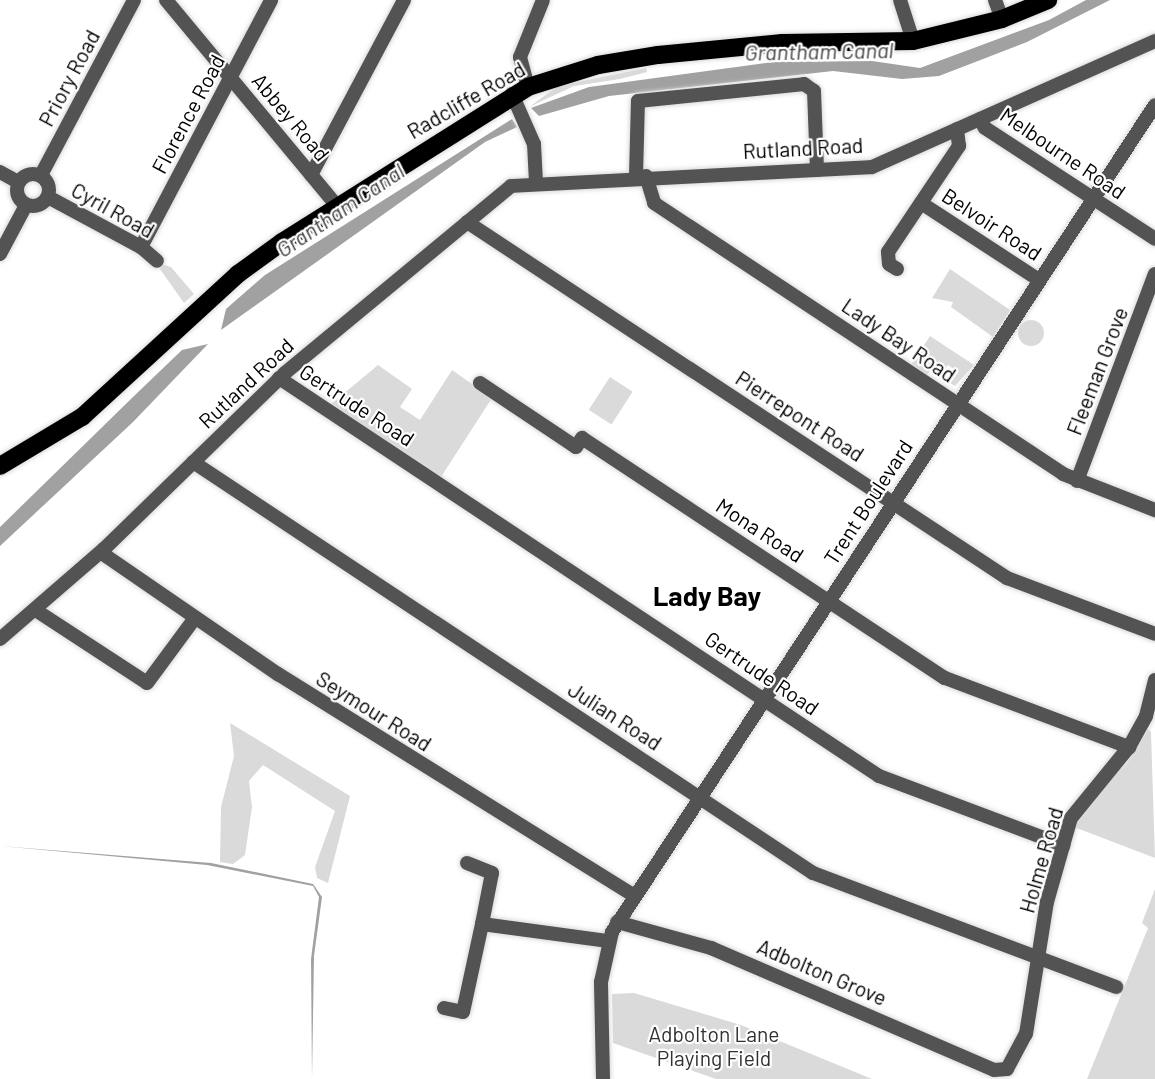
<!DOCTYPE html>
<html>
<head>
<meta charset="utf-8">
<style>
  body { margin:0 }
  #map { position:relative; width:1155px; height:1079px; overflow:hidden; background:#fff; font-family:Barlow,sans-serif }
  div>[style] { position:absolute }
  .green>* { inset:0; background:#dadada; transform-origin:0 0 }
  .round { border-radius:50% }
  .water>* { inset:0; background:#a1a1a1 }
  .roads { filter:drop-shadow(0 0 2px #dbdbdb) drop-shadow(0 0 2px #dbdbdb) }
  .minor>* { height:14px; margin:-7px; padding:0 7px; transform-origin:7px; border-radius:7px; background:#535353 }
  .minor>.ring { margin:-7px; padding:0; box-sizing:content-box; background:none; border:14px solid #535353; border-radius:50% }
  .highway>* { height:18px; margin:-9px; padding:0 9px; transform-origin:9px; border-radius:9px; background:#000 }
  span { translate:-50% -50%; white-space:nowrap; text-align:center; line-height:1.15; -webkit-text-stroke:4.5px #fff; paint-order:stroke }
  .street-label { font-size:21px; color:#000 }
  .park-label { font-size:21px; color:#313131 }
  .water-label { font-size:22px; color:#424242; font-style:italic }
  .district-label { font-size:27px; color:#000; font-weight:700 }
</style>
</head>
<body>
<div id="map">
  <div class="green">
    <i style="clip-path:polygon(646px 68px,647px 72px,620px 79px,574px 86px,529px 107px,558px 86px)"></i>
    <i style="clip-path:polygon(155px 262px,171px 267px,194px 294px,184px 303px)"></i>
    <i style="clip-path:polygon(950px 269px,1010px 310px,993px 337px,951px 307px,953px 302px,932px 298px)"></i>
    <i class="round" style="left:1018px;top:320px;width:26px;height:26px"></i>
    <i style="clip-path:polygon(930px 336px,974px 365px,955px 386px,950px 383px,958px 372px,948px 365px,945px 369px,936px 362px,927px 375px,911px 365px)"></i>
    <i style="clip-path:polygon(378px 365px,412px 389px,400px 407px,420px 420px,452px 370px,492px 398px,441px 477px,330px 405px)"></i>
    <i style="left:610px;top:377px;width:27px;height:39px;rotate:33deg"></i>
    <i style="clip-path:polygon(230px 723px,350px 796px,328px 883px,317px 878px,315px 867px,335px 811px,263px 765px,249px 781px,252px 807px,245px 855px,233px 864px,220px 862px,221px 807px,234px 756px)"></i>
    <i style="clip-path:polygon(1148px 729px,1151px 732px,1155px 858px,1074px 827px,1085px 804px,1127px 763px)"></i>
    <i style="clip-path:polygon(1155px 889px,1155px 1079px,1087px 1079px,1148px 928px,1142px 923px)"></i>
    <i style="clip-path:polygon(634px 993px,741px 1025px,872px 1079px,716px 1079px,613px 1043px,612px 994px)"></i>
  </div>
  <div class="water">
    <i style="clip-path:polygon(1086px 0,1110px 0,1027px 42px,939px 76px,902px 79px,833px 71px,609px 96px,539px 116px,531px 108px,589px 87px,774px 62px,872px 61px,920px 68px,1049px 20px)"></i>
    <i style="clip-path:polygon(512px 119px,517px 127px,485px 142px,221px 330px,226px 309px,265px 275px)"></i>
    <i style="clip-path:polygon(208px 344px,133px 422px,0 546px,0 527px,134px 396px,182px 350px)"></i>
    <i style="clip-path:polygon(0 846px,211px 863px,313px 884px,322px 897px,314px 956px,312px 1079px,311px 959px,319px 897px,313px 886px,207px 865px)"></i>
  </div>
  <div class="roads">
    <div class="minor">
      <i style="left:166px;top:0;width:268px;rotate:50.3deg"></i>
      <i style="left:900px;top:0;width:43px;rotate:72.4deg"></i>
      <i style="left:995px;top:0;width:20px;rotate:70deg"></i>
      <i style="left:528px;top:87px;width:31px;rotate:-105deg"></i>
      <i style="left:520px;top:57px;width:61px;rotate:-68deg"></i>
      <i style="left:512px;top:94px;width:55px;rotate:66.3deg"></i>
      <i style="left:534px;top:144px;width:36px;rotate:87deg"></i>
      <i style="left:980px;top:119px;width:10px;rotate:61deg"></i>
      <i style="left:985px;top:128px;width:203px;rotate:33.1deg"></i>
      <i style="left:0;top:172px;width:21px;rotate:29deg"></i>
      <i class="ring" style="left:17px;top:174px;width:18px;height:18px"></i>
      <i style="left:41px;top:175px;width:198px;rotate:-62deg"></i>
      <i style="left:311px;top:175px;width:198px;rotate:-62deg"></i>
      <i style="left:636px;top:176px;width:75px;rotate:-88.5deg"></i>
      <i style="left:638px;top:101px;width:167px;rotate:-5.8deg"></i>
      <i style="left:804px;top:84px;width:12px;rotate:35deg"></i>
      <i style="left:814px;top:91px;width:79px;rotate:87.8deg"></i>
      <i style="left:646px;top:176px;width:28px;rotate:73deg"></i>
      <i style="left:654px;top:203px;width:491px;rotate:33.5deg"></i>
      <i style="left:1063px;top:474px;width:99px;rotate:21.4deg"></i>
      <i style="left:48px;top:197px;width:106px;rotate:28.3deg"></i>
      <i style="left:141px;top:247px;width:21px;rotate:41deg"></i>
      <i style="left:921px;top:203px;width:141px;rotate:33.1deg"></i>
      <i style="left:467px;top:222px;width:647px;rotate:33.4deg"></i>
      <i style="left:1007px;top:578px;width:158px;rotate:20.7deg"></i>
      <i style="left:141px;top:247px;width:279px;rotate:-62.2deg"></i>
      <i style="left:0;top:254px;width:55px;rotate:-62deg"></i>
      <i style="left:897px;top:269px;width:9px;rotate:-148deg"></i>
      <i style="left:889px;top:264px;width:12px;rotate:-95deg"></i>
      <i style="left:888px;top:252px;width:128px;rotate:-56.2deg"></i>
      <i style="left:959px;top:146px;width:17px;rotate:-97deg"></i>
      <i style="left:279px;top:378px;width:720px;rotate:33.56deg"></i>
      <i style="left:879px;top:776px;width:197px;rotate:20.6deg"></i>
      <i style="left:480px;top:383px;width:115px;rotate:33.7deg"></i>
      <i style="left:576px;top:447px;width:11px;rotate:-56deg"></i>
      <i style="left:582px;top:438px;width:435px;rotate:33.5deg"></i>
      <i style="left:945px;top:678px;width:197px;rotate:20.6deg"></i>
      <i style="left:193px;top:462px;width:744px;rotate:33.54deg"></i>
      <i style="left:813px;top:873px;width:324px;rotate:20.6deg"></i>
      <i style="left:1077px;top:481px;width:221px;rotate:-69.4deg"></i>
      <i style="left:104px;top:549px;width:7px;rotate:74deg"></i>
      <i style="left:106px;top:556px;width:209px;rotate:34.5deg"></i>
      <i style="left:278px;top:674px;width:418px;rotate:31.9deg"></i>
      <i style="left:37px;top:611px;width:131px;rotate:33.2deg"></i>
      <i style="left:147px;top:683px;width:81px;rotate:-53.6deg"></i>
      <i style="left:0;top:639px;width:138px;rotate:-40.9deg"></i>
      <i style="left:104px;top:549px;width:252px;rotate:-44.2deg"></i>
      <i style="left:285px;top:373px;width:293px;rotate:-39.6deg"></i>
      <i style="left:511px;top:186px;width:361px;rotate:-3deg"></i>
      <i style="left:872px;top:167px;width:310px;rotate:-24deg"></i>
      <i style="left:467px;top:863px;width:27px;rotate:22deg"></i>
      <i style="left:492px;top:873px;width:52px;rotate:101.1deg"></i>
      <i style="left:617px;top:922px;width:98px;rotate:15.5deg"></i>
      <i style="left:711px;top:948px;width:308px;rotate:23.3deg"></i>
      <i style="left:994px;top:1070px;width:13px;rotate:-4deg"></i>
      <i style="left:1007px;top:1069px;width:40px;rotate:-62deg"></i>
      <i style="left:1026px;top:1034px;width:134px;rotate:-81deg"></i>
      <i style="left:1047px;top:902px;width:87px;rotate:-74.1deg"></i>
      <i style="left:1071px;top:818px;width:92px;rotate:-50.8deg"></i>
      <i style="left:1129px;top:747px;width:35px;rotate:-61deg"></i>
      <i style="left:1146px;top:716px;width:37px;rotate:-76deg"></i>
      <i style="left:444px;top:1008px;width:19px;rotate:12deg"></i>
      <i style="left:463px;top:1012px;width:90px;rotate:-77.8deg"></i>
      <i style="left:482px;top:924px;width:126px;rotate:7.7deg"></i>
      <i style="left:603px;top:1079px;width:97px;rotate:-91.2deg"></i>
      <i style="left:601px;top:982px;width:51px;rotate:-77.6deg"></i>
      <i style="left:612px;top:932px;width:989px;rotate:-56.71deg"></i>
    </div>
    <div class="highway">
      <i style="left:0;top:466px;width:96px;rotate:-30.9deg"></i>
      <i style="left:82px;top:417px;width:212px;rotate:-42.5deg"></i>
      <i style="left:238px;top:274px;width:54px;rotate:-36deg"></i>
      <i style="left:282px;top:242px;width:291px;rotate:-32.2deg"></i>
      <i style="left:528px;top:87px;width:73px;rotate:-17.4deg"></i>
      <i style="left:598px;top:65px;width:61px;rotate:-9.5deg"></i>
      <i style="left:658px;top:55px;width:125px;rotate:-5.5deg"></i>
      <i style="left:782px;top:43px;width:131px;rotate:-0.9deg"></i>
      <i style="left:913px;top:41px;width:92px;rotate:-13.9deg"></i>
      <i style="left:1002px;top:19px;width:50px;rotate:-22.4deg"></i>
    </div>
  </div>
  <div class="street-label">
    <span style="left:69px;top:78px;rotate:-62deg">Priory Road</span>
    <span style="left:466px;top:100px;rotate:-30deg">Radcliffe Road</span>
    <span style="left:188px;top:114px;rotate:-62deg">Florence Road</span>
    <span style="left:291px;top:117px;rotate:50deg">Abbey Road</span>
    <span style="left:803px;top:148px;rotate:-3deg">Rutland Road</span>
    <span style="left:1063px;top:153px;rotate:34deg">Melbourne Road</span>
    <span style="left:113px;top:210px;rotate:29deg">Cyril Road</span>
    <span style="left:992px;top:224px;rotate:33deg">Belvoir Road</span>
    <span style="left:899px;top:340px;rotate:34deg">Lady Bay Road</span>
    <span style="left:1097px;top:371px;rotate:-69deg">Fleeman Grove</span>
    <span style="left:246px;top:383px;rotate:-43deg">Rutland Road</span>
    <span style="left:357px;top:405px;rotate:33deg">Gertrude Road</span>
    <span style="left:800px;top:416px;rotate:33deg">Pierrepont Road</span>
    <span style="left:868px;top:502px;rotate:-57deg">Trent Boulevard</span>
    <span style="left:760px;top:530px;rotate:33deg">Mona Road</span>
    <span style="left:762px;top:673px;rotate:34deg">Gertrude Road</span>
    <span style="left:374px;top:711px;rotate:32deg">Seymour Road</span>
    <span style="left:615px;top:716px;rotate:33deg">Julian Road</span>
    <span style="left:1041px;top:860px;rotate:-74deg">Holme Road</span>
    <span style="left:822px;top:972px;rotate:23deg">Adbolton Grove</span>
  </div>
  <div class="park-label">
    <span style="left:714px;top:1046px">Adbolton Lane<br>Playing Field</span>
  </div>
  <div class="water-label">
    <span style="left:819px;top:51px;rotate:-1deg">Grantham Canal</span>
    <span style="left:340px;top:210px;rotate:-34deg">Grantham Canal</span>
  </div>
  <div class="district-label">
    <span style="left:707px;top:596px">Lady Bay</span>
  </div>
</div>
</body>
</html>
